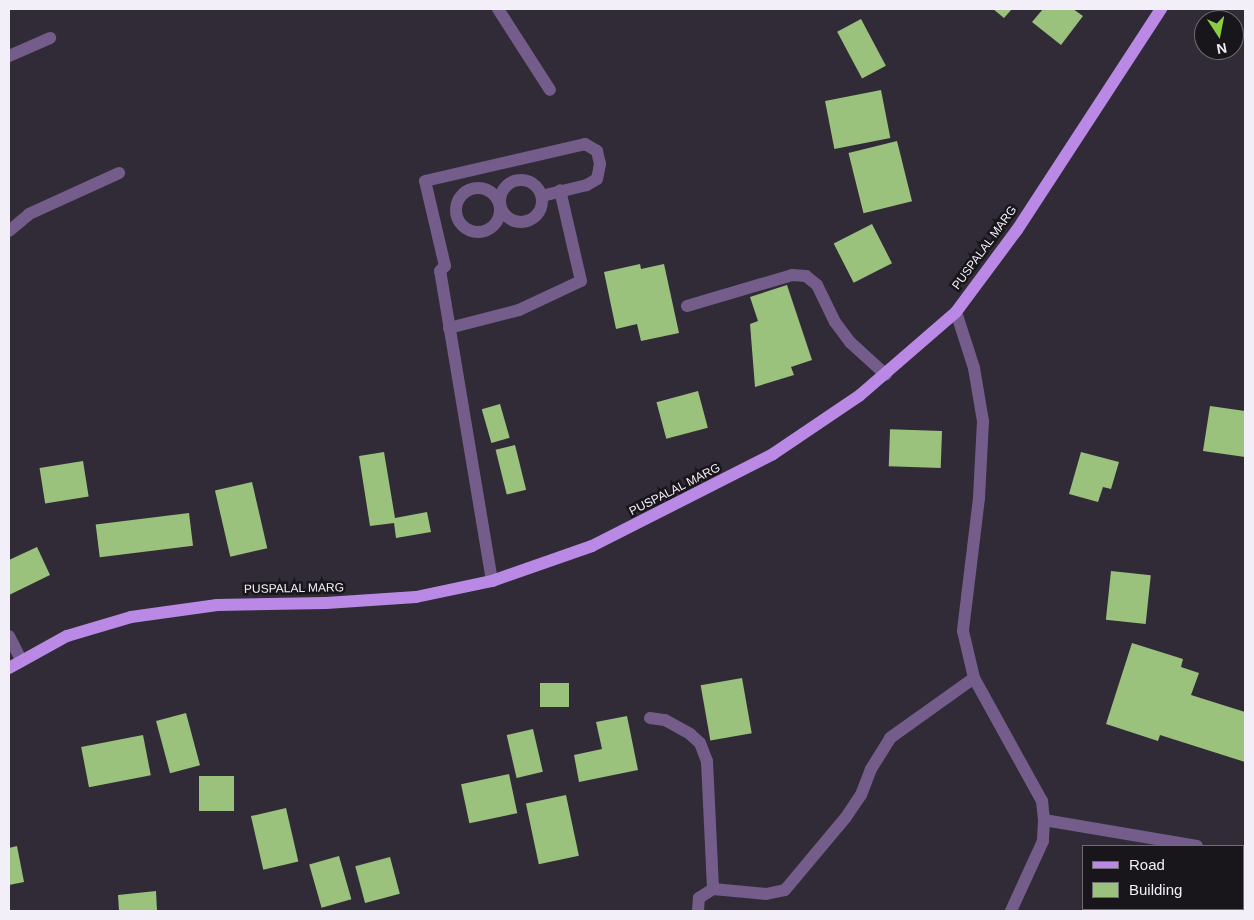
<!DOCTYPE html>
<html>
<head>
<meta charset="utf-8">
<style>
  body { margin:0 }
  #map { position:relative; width:1254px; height:920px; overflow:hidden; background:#312b38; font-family:Helvetica,sans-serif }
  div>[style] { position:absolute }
  .building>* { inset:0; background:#9bc27c; transform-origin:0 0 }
  .lane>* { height:12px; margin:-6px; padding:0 6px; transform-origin:6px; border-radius:6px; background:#745d8a }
  .lane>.ring { margin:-6px; padding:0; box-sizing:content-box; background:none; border:12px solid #745d8a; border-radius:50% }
  .street>* { height:12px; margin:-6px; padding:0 6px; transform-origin:6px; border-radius:6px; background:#745d8a }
  .primary>* { height:12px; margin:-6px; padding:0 6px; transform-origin:6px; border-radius:6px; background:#ba89e5 }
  span { translate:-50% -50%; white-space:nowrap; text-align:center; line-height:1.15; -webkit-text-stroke:5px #18151b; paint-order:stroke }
  .street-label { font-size:12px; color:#f3eff8 }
  .frame { position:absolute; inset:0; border:10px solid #f3eff8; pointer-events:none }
  .legend { position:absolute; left:1082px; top:845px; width:162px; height:65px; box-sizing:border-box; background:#18151b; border:1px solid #706c73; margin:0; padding:6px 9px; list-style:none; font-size:15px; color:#f3eff8 }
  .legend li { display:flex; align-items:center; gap:10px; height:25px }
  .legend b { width:25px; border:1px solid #706c73 }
  .north { position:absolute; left:1194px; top:10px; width:50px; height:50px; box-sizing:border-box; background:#18151b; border:1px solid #706c73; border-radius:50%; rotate:169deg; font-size:14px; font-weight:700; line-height:20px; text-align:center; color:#f3eff8 }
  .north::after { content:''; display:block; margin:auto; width:18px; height:22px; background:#8bce46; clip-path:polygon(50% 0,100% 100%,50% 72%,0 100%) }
</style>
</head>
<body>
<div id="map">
  <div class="building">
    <i style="clip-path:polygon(993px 9px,1012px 9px,1004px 18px)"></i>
    <i style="clip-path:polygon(1043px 9px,1073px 9px,1083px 16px,1061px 45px,1032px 22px)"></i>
    <i style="left:861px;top:19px;width:53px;height:27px;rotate:62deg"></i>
    <i style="left:881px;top:90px;width:49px;height:57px;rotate:79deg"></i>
    <i style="left:897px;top:141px;width:62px;height:50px;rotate:76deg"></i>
    <i style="left:872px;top:224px;width:44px;height:43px;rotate:63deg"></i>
    <i style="clip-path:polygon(640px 264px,641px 269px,664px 264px,679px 333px,641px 341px,637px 324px,616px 329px,604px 272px)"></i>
    <i style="clip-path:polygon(787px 285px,812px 360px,791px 367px,794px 375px,755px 387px,750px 324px,758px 321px,750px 297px)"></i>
    <i style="left:698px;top:391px;width:38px;height:43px;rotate:75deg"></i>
    <i style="left:500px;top:404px;width:35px;height:19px;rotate:74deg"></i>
    <i style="clip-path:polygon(1210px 406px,1245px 411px,1245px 457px,1203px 451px)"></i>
    <i style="left:942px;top:431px;width:37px;height:52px;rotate:92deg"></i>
    <i style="left:515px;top:445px;width:46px;height:20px;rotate:76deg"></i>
    <i style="clip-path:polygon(384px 452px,395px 518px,427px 512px,431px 532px,396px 538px,394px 523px,370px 526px,359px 456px)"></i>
    <i style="clip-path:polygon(1081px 452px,1119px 462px,1111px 489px,1103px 487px,1098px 502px,1069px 494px)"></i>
    <i style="left:83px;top:461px;width:36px;height:44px;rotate:81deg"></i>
    <i style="left:252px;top:482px;width:68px;height:38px;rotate:77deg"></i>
    <i style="left:189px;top:513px;width:33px;height:94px;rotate:83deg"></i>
    <i style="clip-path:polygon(37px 547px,50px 575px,9px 595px,9px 560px)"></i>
    <i style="left:1111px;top:571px;width:40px;height:49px;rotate:6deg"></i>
    <i style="clip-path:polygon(1132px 643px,1183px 659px,1181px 667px,1199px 673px,1191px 695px,1245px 712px,1245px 762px,1160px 735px,1158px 741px,1106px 724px)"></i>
    <i style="left:742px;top:678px;width:56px;height:42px;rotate:80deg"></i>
    <i style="left:569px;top:683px;width:24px;height:29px;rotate:90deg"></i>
    <i style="left:186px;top:713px;width:54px;height:31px;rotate:75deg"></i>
    <i style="clip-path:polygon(627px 716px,638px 770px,579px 782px,574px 755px,602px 749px,596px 722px)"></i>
    <i style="left:533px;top:729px;width:44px;height:27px;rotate:77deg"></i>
    <i style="left:143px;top:735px;width:41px;height:63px;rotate:79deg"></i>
    <i style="left:509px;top:774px;width:40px;height:49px;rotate:78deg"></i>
    <i style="left:199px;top:776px;width:35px;height:35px"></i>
    <i style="left:566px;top:795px;width:62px;height:41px;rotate:78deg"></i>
    <i style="left:286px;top:808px;width:55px;height:36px;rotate:77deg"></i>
    <i style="clip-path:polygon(17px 846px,24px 882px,9px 885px,9px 848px)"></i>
    <i style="left:339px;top:856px;width:45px;height:31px;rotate:74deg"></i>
    <i style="left:390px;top:857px;width:38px;height:36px;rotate:75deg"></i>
    <i style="clip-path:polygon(156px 891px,157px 911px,119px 911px,118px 895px)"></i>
  </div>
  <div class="lane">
    <i style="left:498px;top:9px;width:96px;rotate:57.3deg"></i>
    <i class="ring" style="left:500px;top:180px;width:30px;height:30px"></i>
    <i class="ring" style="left:456px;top:188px;width:32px;height:32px"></i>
    <i style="left:687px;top:306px;width:109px;rotate:-16.4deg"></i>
    <i style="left:792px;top:275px;width:14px;rotate:4deg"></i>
    <i style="left:806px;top:276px;width:14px;rotate:39deg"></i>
    <i style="left:817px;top:285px;width:41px;rotate:64.1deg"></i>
    <i style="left:835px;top:322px;width:26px;rotate:53deg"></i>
    <i style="left:851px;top:343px;width:47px;rotate:42.4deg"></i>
    <i style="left:449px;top:328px;width:72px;rotate:-14.4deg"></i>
    <i style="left:519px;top:310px;width:68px;rotate:-25.1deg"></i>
    <i style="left:581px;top:281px;width:93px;rotate:-103deg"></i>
    <i style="left:492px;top:581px;width:314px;rotate:-99.5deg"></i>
    <i style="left:440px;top:271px;width:7px;rotate:-45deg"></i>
    <i style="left:445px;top:266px;width:87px;rotate:-103.2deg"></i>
    <i style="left:425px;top:181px;width:164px;rotate:-13deg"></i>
    <i style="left:585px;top:144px;width:14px;rotate:30deg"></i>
    <i style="left:597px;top:151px;width:13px;rotate:77deg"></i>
    <i style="left:600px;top:164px;width:15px;rotate:101deg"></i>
    <i style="left:597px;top:179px;width:12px;rotate:149deg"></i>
    <i style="left:587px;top:185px;width:46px;rotate:166.3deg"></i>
    <i style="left:1238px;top:909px;width:2px;rotate:63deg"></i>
  </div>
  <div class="street">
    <i style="left:9px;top:56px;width:45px;rotate:-23.7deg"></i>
    <i style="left:9px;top:231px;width:26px;rotate:-40deg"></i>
    <i style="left:29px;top:214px;width:99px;rotate:-24.5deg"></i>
    <i style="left:956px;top:312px;width:59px;rotate:72.2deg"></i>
    <i style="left:974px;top:368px;width:54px;rotate:80.4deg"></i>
    <i style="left:983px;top:421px;width:77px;rotate:93deg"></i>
    <i style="left:979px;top:498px;width:134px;rotate:96.9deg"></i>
    <i style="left:963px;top:631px;width:48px;rotate:76.8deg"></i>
    <i style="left:974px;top:678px;width:141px;rotate:61.1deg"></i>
    <i style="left:1042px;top:801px;width:19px;rotate:84deg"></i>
    <i style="left:1044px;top:820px;width:21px;rotate:93deg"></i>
    <i style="left:1043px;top:841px;width:77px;rotate:114.6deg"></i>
    <i style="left:9px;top:636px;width:28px;rotate:63deg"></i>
    <i style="left:650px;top:718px;width:15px;rotate:8deg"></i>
    <i style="left:665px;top:720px;width:29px;rotate:29deg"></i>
    <i style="left:690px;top:734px;width:13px;rotate:42deg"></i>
    <i style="left:700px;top:743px;width:19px;rotate:69deg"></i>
    <i style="left:707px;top:761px;width:128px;rotate:87.3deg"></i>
    <i style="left:713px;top:889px;width:53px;rotate:5.4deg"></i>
    <i style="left:766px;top:894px;width:19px;rotate:-12deg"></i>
    <i style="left:785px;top:890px;width:95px;rotate:-50.1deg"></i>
    <i style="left:846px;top:817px;width:27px;rotate:-56deg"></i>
    <i style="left:861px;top:795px;width:28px;rotate:-69deg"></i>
    <i style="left:871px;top:769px;width:36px;rotate:-58deg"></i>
    <i style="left:890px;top:738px;width:103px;rotate:-35.5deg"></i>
    <i style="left:1044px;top:820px;width:155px;rotate:9.6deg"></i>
    <i style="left:1243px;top:860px;width:2px"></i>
    <i style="left:698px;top:911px;width:13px;rotate:-86deg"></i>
    <i style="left:699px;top:898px;width:17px;rotate:-33deg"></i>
  </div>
  <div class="primary">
    <i style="left:9px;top:668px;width:66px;rotate:-28.9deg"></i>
    <i style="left:67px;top:636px;width:67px;rotate:-16.5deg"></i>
    <i style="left:131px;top:617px;width:87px;rotate:-7.9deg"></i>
    <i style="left:217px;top:605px;width:109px;rotate:-1.1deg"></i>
    <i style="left:326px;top:603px;width:90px;rotate:-3.8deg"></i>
    <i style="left:416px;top:597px;width:78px;rotate:-11.9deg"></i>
    <i style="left:492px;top:581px;width:106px;rotate:-19.3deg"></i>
    <i style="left:592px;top:546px;width:203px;rotate:-26.9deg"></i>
    <i style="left:773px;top:454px;width:104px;rotate:-34deg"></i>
    <i style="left:859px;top:396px;width:128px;rotate:-40.9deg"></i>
    <i style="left:956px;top:312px;width:102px;rotate:-53.4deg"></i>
    <i style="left:1017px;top:230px;width:264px;rotate:-56.9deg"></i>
  </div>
  <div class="street-label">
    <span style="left:985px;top:248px;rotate:-54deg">PUSPALAL MARG</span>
    <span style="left:675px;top:490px;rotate:-27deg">PUSPALAL MARG</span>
    <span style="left:294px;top:589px;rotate:-1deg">PUSPALAL MARG</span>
  </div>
  <div class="frame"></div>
  <ul class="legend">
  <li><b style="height:6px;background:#ba89e5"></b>Road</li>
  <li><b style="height:14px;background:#9bc27c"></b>Building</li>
  </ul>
  <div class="north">N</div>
</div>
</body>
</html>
